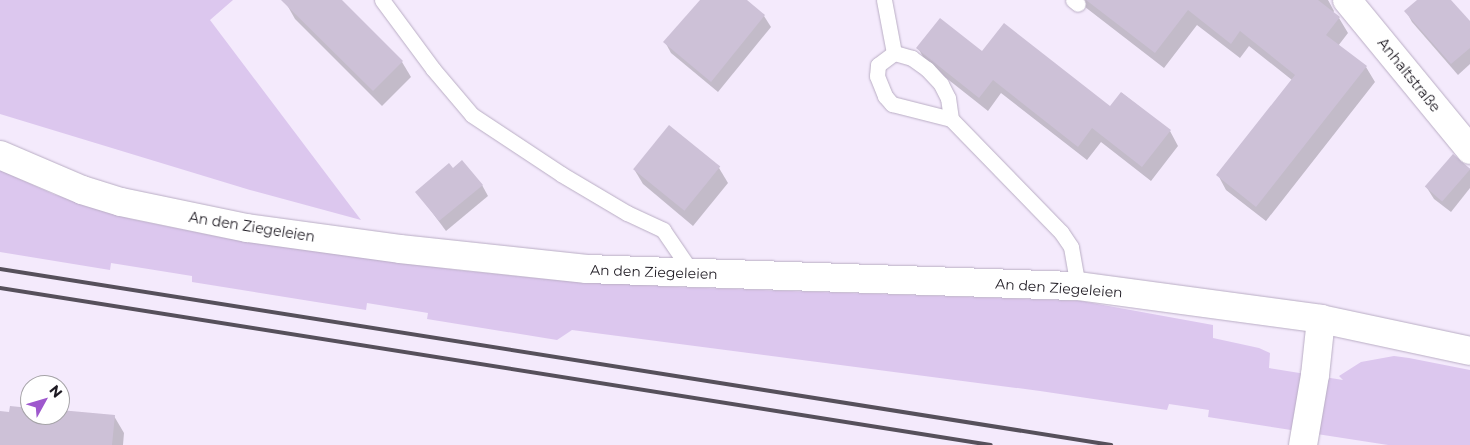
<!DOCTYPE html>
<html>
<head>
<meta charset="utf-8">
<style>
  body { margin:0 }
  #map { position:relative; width:1470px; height:445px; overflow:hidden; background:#f4eafc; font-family:Montserrat,sans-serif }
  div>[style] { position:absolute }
  .green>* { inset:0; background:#dcc7ee }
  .shadow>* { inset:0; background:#0003 }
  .building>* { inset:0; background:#cdc1d7; transform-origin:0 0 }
  .roads { filter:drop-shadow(0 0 1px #b9adc4) drop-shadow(0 0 1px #b9adc4) }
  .service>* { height:15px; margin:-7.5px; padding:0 7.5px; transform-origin:7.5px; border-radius:7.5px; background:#fff }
  .minor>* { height:28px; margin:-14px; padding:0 14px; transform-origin:14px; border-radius:14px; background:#fff }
  .tertiary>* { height:28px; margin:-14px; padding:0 14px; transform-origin:14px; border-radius:14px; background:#fff }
  .rail>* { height:4px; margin:-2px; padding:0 2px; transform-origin:2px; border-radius:2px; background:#56505b }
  span { translate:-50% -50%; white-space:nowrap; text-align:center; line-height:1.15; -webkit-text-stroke:4px #fff; paint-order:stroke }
  .street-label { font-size:14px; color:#1e1a22 }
  .north { position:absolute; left:20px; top:375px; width:50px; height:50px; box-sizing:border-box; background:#fff; border:1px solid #a5a3a7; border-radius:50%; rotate:51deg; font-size:14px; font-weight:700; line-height:20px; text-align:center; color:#1e1a22 }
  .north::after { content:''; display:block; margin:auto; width:18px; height:22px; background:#9e58cd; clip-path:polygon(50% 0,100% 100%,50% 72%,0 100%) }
</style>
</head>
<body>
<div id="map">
  <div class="green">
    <i style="clip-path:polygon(0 0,233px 0,210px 20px,361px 220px,250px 190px,0 114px)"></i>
    <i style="clip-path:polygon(0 170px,53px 194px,131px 219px,225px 238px,457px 270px,566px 281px,676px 287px,1081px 301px,1213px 325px,1213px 338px,1259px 348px,1270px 353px,1269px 368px,1343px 380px,1339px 376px,1361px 362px,1394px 356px,1409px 358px,1470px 370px,1470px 445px,1388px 445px,1208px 417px,1209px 410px,1169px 404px,1167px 410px,1040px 391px,572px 330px,557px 340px,427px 319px,428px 313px,367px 303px,366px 310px,192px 282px,192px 276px,111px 263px,110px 270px,0 252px)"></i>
  </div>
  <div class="shadow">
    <i style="clip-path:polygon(289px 0,340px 0,402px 62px,411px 77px,382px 106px,295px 19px,286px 3px)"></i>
    <i style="clip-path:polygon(701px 0,745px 0,764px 16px,771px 27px,718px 92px,671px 53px,665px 42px)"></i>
    <i style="clip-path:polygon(1076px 0,1328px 0,1334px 11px,1333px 13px,1339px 18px,1348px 33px,1338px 46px,1366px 67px,1375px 82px,1266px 221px,1226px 190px,1218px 175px,1292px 80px,1249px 46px,1240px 58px,1197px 25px,1164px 68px)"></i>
    <i style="clip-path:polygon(1419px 0,1450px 0,1470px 23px,1470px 64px,1458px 75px,1412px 22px,1406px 11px)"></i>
    <i style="clip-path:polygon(918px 48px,982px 52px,1111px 108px,1122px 93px,1170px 131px,1178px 146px,1151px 181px,1101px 142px,1087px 160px,1001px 93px,988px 111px,926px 62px)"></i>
    <i style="clip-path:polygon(1457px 161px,1470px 169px,1470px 188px,1451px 212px,1434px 199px,1427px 188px)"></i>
    <i style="clip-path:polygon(719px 168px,728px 183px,693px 226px,643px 184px,634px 169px)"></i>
    <i style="clip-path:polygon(452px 170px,482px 185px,488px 196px,446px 231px,417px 192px)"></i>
    <i style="clip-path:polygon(30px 409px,30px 415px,60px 415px,60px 412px,114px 416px,124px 433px,123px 445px,0 445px,0 412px,10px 413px)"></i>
  </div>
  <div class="building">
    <i style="clip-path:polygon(281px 0,342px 0,403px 61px,373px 91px)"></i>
    <i style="clip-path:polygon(700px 0,747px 0,765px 15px,711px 82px,663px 42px)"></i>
    <i style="clip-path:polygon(1086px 0,1318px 0,1340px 17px,1326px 35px,1367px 66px,1256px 207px,1216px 175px,1295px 75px,1240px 31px,1231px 44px,1188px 10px,1155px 53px)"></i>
    <i style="clip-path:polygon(1417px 0,1451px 0,1470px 21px,1470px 48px,1451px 64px,1404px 11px)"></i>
    <i style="clip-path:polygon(940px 18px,982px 51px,1004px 23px,1110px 106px,1121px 92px,1171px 130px,1142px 167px,1092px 128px,1078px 147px,993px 80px,979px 98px,916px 48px)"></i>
    <i style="left:669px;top:125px;width:66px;height:57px;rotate:39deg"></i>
    <i style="left:1453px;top:154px;width:23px;height:43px;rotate:41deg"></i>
    <i style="clip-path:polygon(462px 160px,483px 185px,439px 221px,415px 192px,449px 163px,453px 168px)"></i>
    <i style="clip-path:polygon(10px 406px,30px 408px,30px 415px,60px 415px,60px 410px,115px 415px,112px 445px,0 445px,0 411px,9px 412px)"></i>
  </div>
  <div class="roads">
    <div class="service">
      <i style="left:382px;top:0;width:86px;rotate:53.5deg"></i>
      <i style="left:433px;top:69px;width:60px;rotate:49.7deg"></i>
      <i style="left:472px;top:115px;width:107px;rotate:33.5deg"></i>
      <i style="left:561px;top:174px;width:77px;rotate:30.6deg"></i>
      <i style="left:627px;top:213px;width:40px;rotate:25deg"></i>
      <i style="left:663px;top:230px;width:53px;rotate:55.7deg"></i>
      <i style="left:884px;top:0;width:54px;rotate:79.3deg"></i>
      <i style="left:1073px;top:0;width:6px;rotate:39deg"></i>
      <i style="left:951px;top:119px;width:21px;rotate:-98deg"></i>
      <i style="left:948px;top:98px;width:16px;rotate:-117deg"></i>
      <i style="left:941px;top:84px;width:21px;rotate:-133deg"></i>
      <i style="left:927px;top:69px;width:19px;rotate:-144deg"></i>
      <i style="left:912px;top:58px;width:19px;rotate:-164deg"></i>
      <i style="left:894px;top:53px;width:20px;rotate:143deg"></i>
      <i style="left:878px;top:65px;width:11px;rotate:95deg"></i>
      <i style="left:877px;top:76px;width:22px;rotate:68deg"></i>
      <i style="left:885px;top:96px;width:11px;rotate:49deg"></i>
      <i style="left:892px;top:104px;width:61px;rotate:14.3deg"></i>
      <i style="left:951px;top:119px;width:158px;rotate:45.8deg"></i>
      <i style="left:1061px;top:232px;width:18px;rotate:56deg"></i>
      <i style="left:1071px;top:247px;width:40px;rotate:80deg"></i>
    </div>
    <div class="minor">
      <i style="left:1347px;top:0;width:194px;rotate:50.6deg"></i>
      <i style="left:1321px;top:319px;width:152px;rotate:12.1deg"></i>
    </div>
    <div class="tertiary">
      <i style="left:0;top:155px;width:89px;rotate:23.1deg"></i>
      <i style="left:82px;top:190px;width:41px;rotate:17.1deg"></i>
      <i style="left:121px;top:202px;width:129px;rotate:11.7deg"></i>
      <i style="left:247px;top:228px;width:154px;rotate:7.8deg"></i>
      <i style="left:400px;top:249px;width:188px;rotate:6.1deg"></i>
      <i style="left:587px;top:269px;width:491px;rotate:2deg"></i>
      <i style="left:1078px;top:286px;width:245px;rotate:7.7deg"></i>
      <i style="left:1321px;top:319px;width:56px;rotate:96.1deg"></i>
      <i style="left:1315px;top:375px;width:71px;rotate:99.7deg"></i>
    </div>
  </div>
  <div class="rail">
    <i style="left:0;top:269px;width:1125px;rotate:9deg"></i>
    <i style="left:0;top:288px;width:1003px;rotate:9deg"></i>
  </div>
  <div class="street-label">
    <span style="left:1409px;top:75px;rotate:51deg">Anhaltstraße</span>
    <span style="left:252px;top:227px;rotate:9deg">An den Ziegeleien</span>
    <span style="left:654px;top:272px;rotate:2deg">An den Ziegeleien</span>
    <span style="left:1059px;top:288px;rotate:4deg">An den Ziegeleien</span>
  </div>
  <div class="north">N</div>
</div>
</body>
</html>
